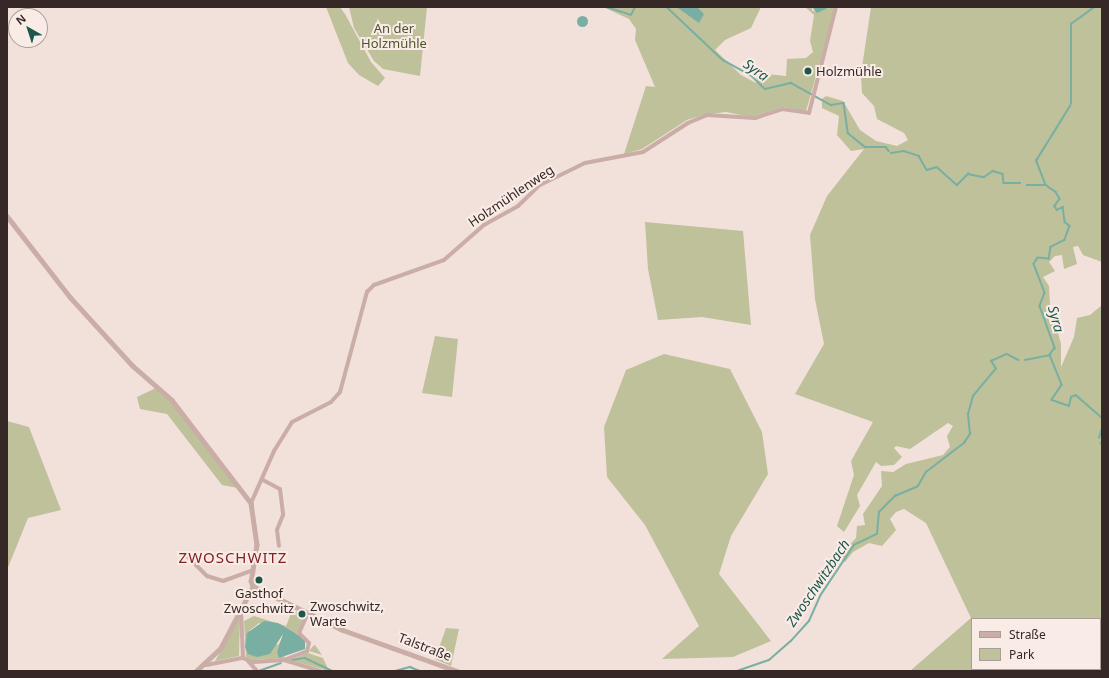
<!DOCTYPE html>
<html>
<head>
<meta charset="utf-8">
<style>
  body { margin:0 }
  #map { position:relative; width:1109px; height:678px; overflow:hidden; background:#f2e1da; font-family:"Noto Sans",sans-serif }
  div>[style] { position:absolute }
  .green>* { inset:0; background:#bec19a }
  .water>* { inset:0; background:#79afa3 }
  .round { border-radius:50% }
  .stream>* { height:1.5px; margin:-0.75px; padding:0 0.75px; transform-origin:0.75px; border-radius:0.75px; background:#79afa3 }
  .minor>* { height:4px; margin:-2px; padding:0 2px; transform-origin:2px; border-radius:2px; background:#caada6 }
  .tertiary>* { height:4.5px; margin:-2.25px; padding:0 2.25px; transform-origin:2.25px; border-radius:2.25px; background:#caada6 }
  .dots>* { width:11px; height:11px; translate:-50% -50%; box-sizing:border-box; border:2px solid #f9ece7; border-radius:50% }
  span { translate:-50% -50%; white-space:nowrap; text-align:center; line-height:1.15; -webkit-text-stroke:4px #f9ece7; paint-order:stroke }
  .park-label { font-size:13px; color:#50542b }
  .poi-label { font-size:13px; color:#362827 }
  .left { translate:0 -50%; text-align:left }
  .street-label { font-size:13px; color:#362827 }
  .water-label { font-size:14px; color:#1d574c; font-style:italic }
  .quarter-label { font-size:15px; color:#852022; letter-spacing:1px }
  .frame { position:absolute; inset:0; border:8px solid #362827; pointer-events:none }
  .legend { position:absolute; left:971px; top:618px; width:130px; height:52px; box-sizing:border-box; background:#f9ece7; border:1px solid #ab9e9a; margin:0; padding:5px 7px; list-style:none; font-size:12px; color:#362827 }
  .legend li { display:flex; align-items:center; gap:8px; height:20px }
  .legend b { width:20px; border:1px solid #ab9e9a }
  .north { position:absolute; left:8px; top:8px; width:40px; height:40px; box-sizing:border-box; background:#f9ece7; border:1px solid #ab9e9a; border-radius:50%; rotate:321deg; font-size:11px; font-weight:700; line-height:16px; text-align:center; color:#362827 }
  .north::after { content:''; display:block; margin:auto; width:14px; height:18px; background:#1d574c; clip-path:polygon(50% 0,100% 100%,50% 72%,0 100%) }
</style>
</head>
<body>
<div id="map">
  <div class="green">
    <i style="clip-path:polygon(326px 7px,340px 7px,345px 14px,371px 62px,385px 78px,378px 86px,359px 75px,348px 63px)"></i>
    <i style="clip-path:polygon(349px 7px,427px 7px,420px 76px,383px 69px,374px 61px,354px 28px)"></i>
    <i style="clip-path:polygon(603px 7px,761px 7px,751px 28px,725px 40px,715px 50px,741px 75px,756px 83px,758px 73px,786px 76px,787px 59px,806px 58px,813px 52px,810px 41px,814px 15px,805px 7px,812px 7px,812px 11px,836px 7px,806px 111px,783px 107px,751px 117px,726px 112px,703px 115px,687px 120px,642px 149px,624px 154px,646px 86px,655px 87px,635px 40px,636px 29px,629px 19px)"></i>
    <i style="clip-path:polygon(871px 7px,1102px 7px,1102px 262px,1083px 255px,1078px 246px,1073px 247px,1077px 264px,1064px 269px,1062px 255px,1055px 256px,1049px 262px,1055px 271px,1043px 277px,1049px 286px,1050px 303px,1061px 344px,1061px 367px,1074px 337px,1077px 318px,1090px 315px,1102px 305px,1102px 671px,1070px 669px,1100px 669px,1100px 619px,972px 619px,972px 669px,1069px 671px,910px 671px,971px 618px,926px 523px,904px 509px,896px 512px,890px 519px,896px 530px,882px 546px,869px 543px,853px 552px,845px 562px,842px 561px,841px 554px,856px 538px,857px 526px,865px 525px,863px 514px,882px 486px,881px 471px,893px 472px,906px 464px,943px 455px,950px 447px,947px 436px,953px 426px,948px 423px,910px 449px,896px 446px,894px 448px,902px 457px,894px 465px,881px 466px,876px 462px,857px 495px,860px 506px,844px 532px,837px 526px,854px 475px,851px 461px,873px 422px,795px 394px,824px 344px,815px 299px,810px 235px,827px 196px,864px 149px,851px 151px,837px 135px,839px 116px,822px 108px,822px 99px,826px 96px,843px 101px,860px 130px,876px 141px,897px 146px,908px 140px,904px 133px,877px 119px,874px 106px,862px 93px,861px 74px)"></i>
    <i style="clip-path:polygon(645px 222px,743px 231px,751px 325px,702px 317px,658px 320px,648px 269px)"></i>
    <i style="clip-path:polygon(435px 336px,458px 339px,452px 397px,422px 393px)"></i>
    <i style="clip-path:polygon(664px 354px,730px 369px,762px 432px,768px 474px,731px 536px,719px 574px,771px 641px,733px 657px,662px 659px,699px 626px,645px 525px,607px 477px,604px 427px,626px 370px)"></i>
    <i style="clip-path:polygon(158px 387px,172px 400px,238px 488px,222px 485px,167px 414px,140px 409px,137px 397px)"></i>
    <i style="clip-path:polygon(7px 421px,29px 427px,61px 510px,28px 518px,7px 570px)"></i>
    <i style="clip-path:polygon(293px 609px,305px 618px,298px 634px,259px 623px,249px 631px,278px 645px,285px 634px,277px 652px,286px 658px,254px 660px,246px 657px,244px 621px,254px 616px,286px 626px)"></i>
    <i style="clip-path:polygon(240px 618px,239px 656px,215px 661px,238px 620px)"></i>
    <i style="clip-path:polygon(446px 628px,459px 629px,451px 666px,435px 659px)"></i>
    <i style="clip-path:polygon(314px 645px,315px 645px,322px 655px,309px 651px)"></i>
    <i style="clip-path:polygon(308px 653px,323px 658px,329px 671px,290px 660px)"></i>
  </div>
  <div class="water">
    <i style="clip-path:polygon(697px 7px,704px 14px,699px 23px,678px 8px)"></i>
    <i style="clip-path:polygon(812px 7px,827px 7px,828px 8px,817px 13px)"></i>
    <i class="round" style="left:576.5px;top:15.5px;width:11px;height:11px"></i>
    <i style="clip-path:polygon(264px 621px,278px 623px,305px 639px,305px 649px,279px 658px,277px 652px,283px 634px,270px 654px,257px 657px,248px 654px,245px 647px,247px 633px)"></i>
  </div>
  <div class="stream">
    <i style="left:607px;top:7px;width:25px;rotate:18deg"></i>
    <i style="left:631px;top:15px;width:9px;rotate:-63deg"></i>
    <i style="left:667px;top:7px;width:77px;rotate:43.4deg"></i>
    <i style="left:723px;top:60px;width:33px;rotate:29deg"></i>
    <i style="left:752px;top:76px;width:18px;rotate:45deg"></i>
    <i style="left:765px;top:89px;width:27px;rotate:-13deg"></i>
    <i style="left:791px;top:83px;width:46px;rotate:28.8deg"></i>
    <i style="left:831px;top:105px;width:13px;rotate:-9deg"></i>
    <i style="left:844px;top:103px;width:30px;rotate:82deg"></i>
    <i style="left:848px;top:133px;width:22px;rotate:39deg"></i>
    <i style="left:865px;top:147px;width:21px"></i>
    <i style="left:886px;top:147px;width:5px;rotate:53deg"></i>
    <i style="left:1071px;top:104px;width:80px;rotate:-90deg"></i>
    <i style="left:1071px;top:24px;width:29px;rotate:-36deg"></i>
    <i style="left:891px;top:153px;width:13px;rotate:-9deg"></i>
    <i style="left:904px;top:151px;width:16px;rotate:18deg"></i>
    <i style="left:919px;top:156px;width:16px;rotate:60deg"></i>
    <i style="left:927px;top:170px;width:10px;rotate:-17deg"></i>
    <i style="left:937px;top:167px;width:27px;rotate:42deg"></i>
    <i style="left:957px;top:185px;width:16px;rotate:-45deg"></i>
    <i style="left:968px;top:174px;width:16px;rotate:11deg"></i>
    <i style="left:984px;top:177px;width:11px;rotate:-34deg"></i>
    <i style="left:993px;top:171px;width:10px;rotate:17deg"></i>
    <i style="left:1003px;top:174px;width:9px;rotate:84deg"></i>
    <i style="left:1004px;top:183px;width:16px"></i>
    <i style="left:1045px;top:184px;width:25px;rotate:-111deg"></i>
    <i style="left:1036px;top:161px;width:65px;rotate:-58.3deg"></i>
    <i style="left:1027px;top:185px;width:19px"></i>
    <i style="left:1046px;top:185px;width:12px;rotate:35deg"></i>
    <i style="left:1056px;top:192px;width:8px;rotate:60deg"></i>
    <i style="left:1060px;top:199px;width:9px;rotate:126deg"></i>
    <i style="left:1055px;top:206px;width:4px;rotate:63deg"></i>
    <i style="left:1057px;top:210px;width:7px;rotate:-27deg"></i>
    <i style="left:1063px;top:207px;width:15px;rotate:82deg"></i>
    <i style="left:1065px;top:222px;width:6px;rotate:39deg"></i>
    <i style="left:1070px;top:226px;width:15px;rotate:110deg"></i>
    <i style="left:1065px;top:240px;width:16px;rotate:153deg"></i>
    <i style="left:1051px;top:247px;width:12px;rotate:99deg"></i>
    <i style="left:1049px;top:259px;width:11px;rotate:-175deg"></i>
    <i style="left:1038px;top:258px;width:7px;rotate:124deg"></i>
    <i style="left:1034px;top:264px;width:31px;rotate:69deg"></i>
    <i style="left:1045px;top:293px;width:14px;rotate:111deg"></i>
    <i style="left:1040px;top:306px;width:45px;rotate:70.3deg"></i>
    <i style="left:1055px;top:348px;width:9px;rotate:126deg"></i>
    <i style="left:1050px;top:355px;width:32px;rotate:68deg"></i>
    <i style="left:1062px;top:385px;width:18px;rotate:124deg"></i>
    <i style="left:1052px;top:400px;width:18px;rotate:19deg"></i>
    <i style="left:1069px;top:406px;width:9px;rotate:-77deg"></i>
    <i style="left:1071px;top:397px;width:5px;rotate:-22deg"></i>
    <i style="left:1076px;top:395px;width:35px;rotate:41deg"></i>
    <i style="left:1025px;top:360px;width:25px;rotate:-11deg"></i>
    <i style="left:1099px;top:438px;width:9px;rotate:-72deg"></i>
    <i style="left:1101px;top:443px;width:1px;rotate:45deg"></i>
    <i style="left:292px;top:660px;width:13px;rotate:-9deg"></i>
    <i style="left:305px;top:658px;width:31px;rotate:25deg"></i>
    <i style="left:259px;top:671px;width:23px;rotate:-20deg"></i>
    <i style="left:395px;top:671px;width:16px;rotate:-15deg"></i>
    <i style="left:410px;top:667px;width:11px;rotate:22deg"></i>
    <i style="left:737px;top:671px;width:34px;rotate:-19deg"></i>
    <i style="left:769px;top:660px;width:29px;rotate:-41deg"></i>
    <i style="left:791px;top:641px;width:27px;rotate:-48deg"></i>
    <i style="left:809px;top:621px;width:27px;rotate:-66deg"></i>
    <i style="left:820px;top:596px;width:61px;rotate:-56.3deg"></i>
    <i style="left:854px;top:545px;width:25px;rotate:-26deg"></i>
    <i style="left:877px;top:534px;width:22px;rotate:-85deg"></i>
    <i style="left:879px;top:512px;width:23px;rotate:-45deg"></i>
    <i style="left:895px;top:496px;width:25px;rotate:-23deg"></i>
    <i style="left:918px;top:486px;width:16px;rotate:-60deg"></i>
    <i style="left:926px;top:472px;width:48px;rotate:-37.3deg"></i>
    <i style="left:964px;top:443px;width:11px;rotate:-56deg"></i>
    <i style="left:970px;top:434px;width:20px;rotate:-96deg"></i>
    <i style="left:968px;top:414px;width:19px;rotate:-74deg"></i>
    <i style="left:973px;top:396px;width:35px;rotate:-50deg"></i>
    <i style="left:996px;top:369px;width:9px;rotate:-122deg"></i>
    <i style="left:991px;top:361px;width:17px;rotate:-24deg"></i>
    <i style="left:1007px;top:354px;width:13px;rotate:27deg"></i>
  </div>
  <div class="minor">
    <i style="left:263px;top:480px;width:19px;rotate:28deg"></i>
    <i style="left:280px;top:489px;width:26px;rotate:83deg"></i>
    <i style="left:283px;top:515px;width:16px;rotate:112deg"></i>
    <i style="left:277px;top:530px;width:16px;rotate:83deg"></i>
    <i style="left:251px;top:503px;width:57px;rotate:-66.1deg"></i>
    <i style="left:274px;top:451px;width:34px;rotate:-58deg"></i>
    <i style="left:292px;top:422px;width:44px;rotate:-27.1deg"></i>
    <i style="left:331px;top:402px;width:13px;rotate:-48deg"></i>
    <i style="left:340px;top:392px;width:104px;rotate:-74.9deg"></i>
    <i style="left:367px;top:292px;width:10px;rotate:-45deg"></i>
    <i style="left:374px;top:285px;width:74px;rotate:-19.7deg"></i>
    <i style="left:444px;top:260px;width:53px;rotate:-41.2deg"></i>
    <i style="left:484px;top:225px;width:39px;rotate:-29deg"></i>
    <i style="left:518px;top:206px;width:30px;rotate:-44deg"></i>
    <i style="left:540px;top:185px;width:50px;rotate:-26.1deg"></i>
    <i style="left:585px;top:163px;width:59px;rotate:-10.7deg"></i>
    <i style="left:643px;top:152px;width:54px;rotate:-32.8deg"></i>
    <i style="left:688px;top:123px;width:21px;rotate:-23deg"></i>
    <i style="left:707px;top:115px;width:48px;rotate:3.6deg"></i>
    <i style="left:755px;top:118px;width:28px;rotate:-18deg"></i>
    <i style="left:782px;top:109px;width:27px;rotate:8deg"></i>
    <i style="left:809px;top:113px;width:109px;rotate:-75.7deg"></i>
    <i style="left:186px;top:555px;width:30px;rotate:45deg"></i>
    <i style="left:207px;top:576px;width:17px;rotate:17deg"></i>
    <i style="left:223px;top:581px;width:32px;rotate:-20deg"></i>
    <i style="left:241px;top:610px;width:48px;rotate:87.6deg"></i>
    <i style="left:284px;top:660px;width:25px;rotate:-21deg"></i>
    <i style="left:307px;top:651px;width:8px;rotate:-76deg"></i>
    <i style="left:309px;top:643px;width:14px;rotate:-135deg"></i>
    <i style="left:299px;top:633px;width:22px;rotate:-66deg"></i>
    <i style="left:248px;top:661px;width:13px;rotate:48deg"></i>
    <i style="left:206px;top:665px;width:38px;rotate:-11deg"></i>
    <i style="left:243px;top:658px;width:12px;rotate:20deg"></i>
    <i style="left:254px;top:662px;width:30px;rotate:-4deg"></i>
    <i style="left:284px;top:660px;width:38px;rotate:17deg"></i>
  </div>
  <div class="tertiary">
    <i style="left:7px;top:216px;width:103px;rotate:52.1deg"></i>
    <i style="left:70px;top:297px;width:93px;rotate:47.6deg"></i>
    <i style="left:133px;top:366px;width:52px;rotate:41.1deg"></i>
    <i style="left:172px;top:400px;width:130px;rotate:52.5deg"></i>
    <i style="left:251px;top:503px;width:42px;rotate:81.9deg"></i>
    <i style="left:257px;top:545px;width:36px;rotate:99deg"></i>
    <i style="left:251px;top:581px;width:5px;rotate:68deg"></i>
    <i style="left:253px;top:586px;width:100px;rotate:26.1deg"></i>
    <i style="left:343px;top:630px;width:121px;rotate:19.8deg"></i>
    <i style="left:196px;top:671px;width:33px;rotate:-43deg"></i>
    <i style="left:220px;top:649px;width:71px;rotate:-62.4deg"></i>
  </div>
  <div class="dots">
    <i style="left:808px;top:71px;background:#1d574c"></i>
    <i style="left:259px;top:580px;background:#1d574c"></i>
    <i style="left:302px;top:614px;background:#1d574c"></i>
  </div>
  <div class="park-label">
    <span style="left:394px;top:36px">An der<br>Holzmühle</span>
  </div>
  <div class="poi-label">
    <span class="left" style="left:816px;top:71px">Holzmühle</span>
    <span style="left:259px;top:601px">Gasthof<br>Zwoschwitz</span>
    <span class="left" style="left:310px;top:614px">Zwoschwitz,<br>Warte</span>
  </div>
  <div class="street-label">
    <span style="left:511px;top:196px;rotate:-34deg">Holzmühlenweg</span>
    <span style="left:425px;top:647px;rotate:21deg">Talstraße</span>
  </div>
  <div class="water-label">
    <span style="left:756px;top:70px;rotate:35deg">Syra</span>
    <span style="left:1056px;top:319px;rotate:75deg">Syra</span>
    <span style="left:818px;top:583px;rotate:-56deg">Zwoschwitzbach</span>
  </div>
  <div class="quarter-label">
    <span style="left:233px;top:558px">ZWOSCHWITZ</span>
  </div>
  <div class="frame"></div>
  <ul class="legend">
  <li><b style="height:5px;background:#caada6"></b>Straße</li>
  <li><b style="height:11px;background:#bec19a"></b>Park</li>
  </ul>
  <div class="north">N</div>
</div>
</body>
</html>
